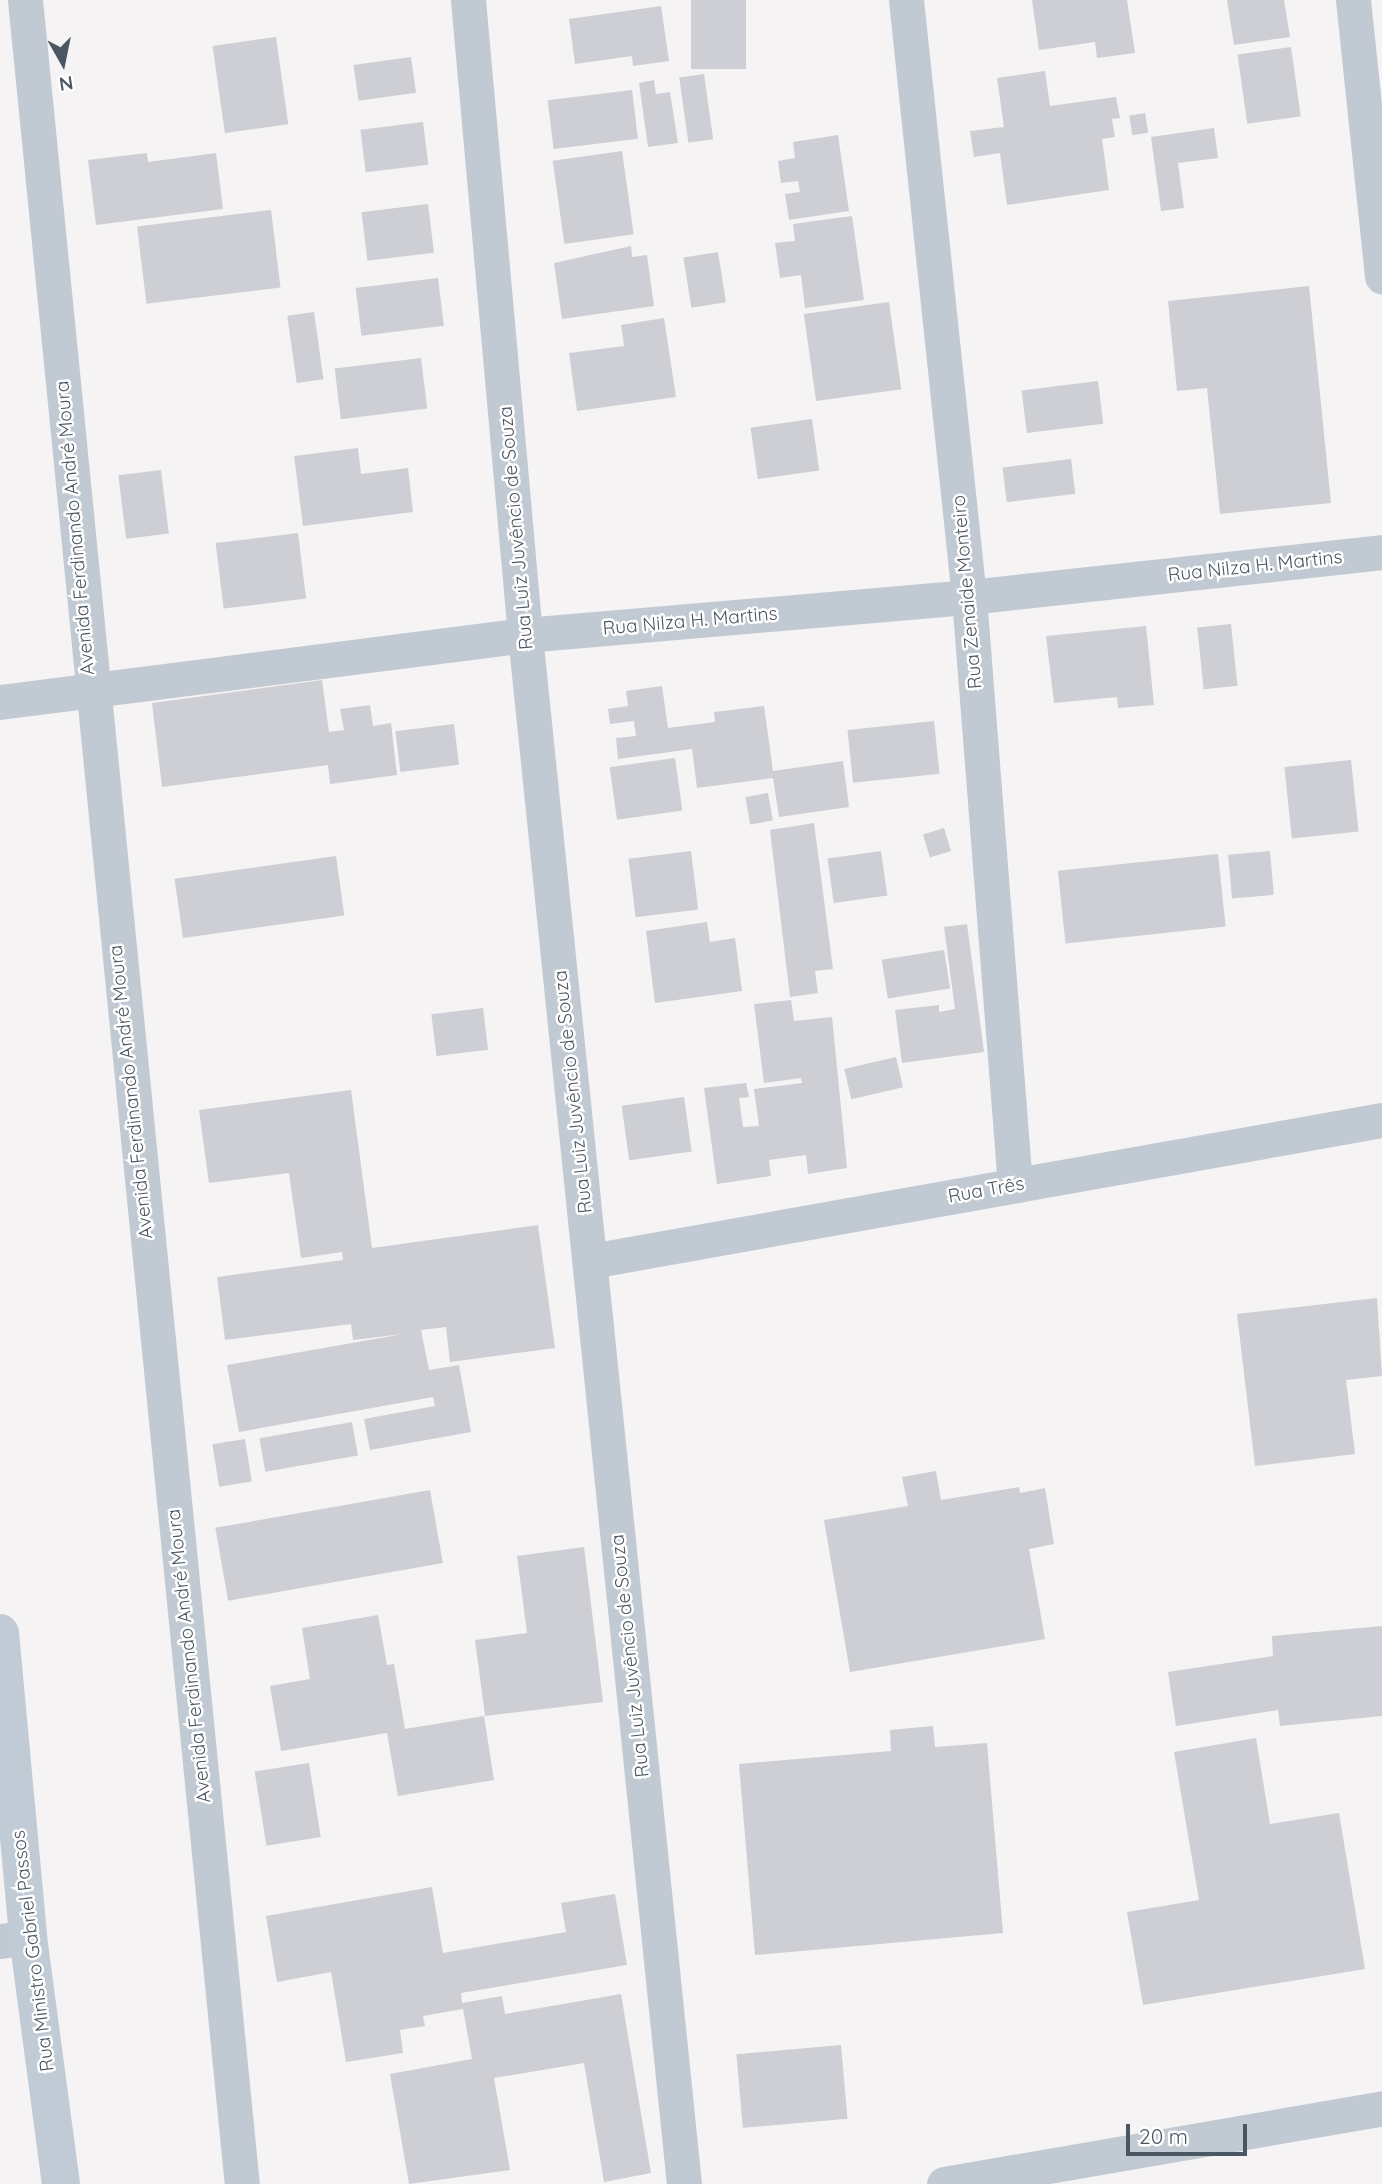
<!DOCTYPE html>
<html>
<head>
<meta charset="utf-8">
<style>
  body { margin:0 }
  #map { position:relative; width:1382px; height:2184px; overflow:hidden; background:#f5f3f3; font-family:Quicksand,sans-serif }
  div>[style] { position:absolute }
  .building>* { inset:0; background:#cdcfd5; transform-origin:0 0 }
  .street>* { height:35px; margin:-17.5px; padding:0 17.5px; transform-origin:17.5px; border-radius:17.5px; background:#c1cad2 }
  .secondary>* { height:38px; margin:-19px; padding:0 19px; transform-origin:19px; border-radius:19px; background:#c1cbd6 }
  span { translate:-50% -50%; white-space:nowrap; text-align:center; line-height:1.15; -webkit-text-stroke:5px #fff; paint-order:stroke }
  .street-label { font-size:19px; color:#4a5661 }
  .north { position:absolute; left:28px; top:28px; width:70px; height:70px; -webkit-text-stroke:5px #fff; paint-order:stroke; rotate:171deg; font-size:19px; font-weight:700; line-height:28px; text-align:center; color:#4a5661 }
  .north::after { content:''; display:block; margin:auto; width:24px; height:32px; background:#4a5661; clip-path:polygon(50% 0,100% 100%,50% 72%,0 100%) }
  .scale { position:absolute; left:1126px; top:2124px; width:121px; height:32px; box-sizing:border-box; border:4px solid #4a5661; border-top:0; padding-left:9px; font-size:21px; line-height:24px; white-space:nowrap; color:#4a5661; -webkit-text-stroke:5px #fff; paint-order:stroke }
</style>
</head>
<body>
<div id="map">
  <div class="building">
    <i style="left:691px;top:0;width:55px;height:69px"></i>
    <i style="clip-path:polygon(1032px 0,1127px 0,1135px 53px,1097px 58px,1095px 42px,1039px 50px)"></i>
    <i style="clip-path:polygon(1227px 0,1284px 0,1290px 37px,1234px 45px)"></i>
    <i style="clip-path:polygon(661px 6px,669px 61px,633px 66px,632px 56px,575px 64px,569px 19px)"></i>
    <i style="left:276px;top:37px;width:88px;height:64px;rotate:82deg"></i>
    <i style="left:1291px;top:47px;width:70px;height:54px;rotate:82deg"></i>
    <i style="left:411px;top:57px;width:36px;height:58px;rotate:82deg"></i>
    <i style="clip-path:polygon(1045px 71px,1050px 106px,1116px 97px,1120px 118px,1112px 119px,1115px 137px,1102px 139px,1109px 190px,1007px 205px,1000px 153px,974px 157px,970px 131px,1004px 127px,997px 78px)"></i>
    <i style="left:704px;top:74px;width:66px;height:25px;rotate:82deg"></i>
    <i style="clip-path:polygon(654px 80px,656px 94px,670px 92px,678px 143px,648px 147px,639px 83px)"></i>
    <i style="left:632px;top:90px;width:49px;height:85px;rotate:83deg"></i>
    <i style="left:1145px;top:113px;width:20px;height:16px;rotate:81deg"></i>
    <i style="left:423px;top:122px;width:43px;height:63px;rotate:83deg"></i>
    <i style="clip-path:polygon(1214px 128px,1218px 158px,1178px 163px,1184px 208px,1161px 211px,1151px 137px)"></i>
    <i style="clip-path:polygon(838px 135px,849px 211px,789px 220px,785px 194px,800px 192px,798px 181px,781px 183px,778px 161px,795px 158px,793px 142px)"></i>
    <i style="left:622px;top:151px;width:84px;height:70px;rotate:82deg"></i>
    <i style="clip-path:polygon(147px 153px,148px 162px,216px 153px,223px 209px,96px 225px,88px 160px)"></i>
    <i style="left:428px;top:204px;width:49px;height:67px;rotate:83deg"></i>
    <i style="left:271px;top:210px;width:78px;height:135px;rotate:83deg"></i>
    <i style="clip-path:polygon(852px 216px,864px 300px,805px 308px,801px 275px,780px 278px,775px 243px,795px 241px,793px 224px)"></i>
    <i style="clip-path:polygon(631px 246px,632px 257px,647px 255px,654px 306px,562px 319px,554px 263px)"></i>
    <i style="left:718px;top:252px;width:51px;height:35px;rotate:81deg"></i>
    <i style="left:438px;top:278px;width:48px;height:83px;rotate:83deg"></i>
    <i style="clip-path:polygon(1309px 286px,1331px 503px,1220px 514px,1207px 388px,1177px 391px,1168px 301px)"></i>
    <i style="left:889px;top:302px;width:88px;height:86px;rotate:82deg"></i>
    <i style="left:314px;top:312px;width:68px;height:27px;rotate:82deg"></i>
    <i style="clip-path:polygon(664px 318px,676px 397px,577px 411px,569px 353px,624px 346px,621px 325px)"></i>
    <i style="left:421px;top:358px;width:51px;height:87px;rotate:83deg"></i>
    <i style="left:1098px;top:381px;width:43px;height:77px;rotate:83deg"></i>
    <i style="left:812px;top:419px;width:52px;height:62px;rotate:82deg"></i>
    <i style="clip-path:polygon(358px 448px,361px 474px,408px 468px,413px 512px,303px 526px,294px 456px)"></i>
    <i style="left:1071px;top:459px;width:35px;height:69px;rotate:83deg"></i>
    <i style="left:161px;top:470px;width:64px;height:43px;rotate:83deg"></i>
    <i style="left:298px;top:533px;width:66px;height:83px;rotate:83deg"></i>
    <i style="left:1231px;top:624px;width:62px;height:34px;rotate:84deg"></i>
    <i style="clip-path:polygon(1146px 626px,1154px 705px,1118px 708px,1117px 697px,1054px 703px,1046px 636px)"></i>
    <i style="clip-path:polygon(322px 680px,329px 732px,344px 730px,340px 709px,370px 705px,373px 726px,391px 723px,397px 775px,330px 784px,328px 765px,162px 787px,152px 703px)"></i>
    <i style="clip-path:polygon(662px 686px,668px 728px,715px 722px,714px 712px,764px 706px,773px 771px,843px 761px,849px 807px,779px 817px,773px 778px,697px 788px,692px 749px,618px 759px,616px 738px,636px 736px,634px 721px,610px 724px,608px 709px,628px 706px,626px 691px)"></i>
    <i style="left:934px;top:721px;width:53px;height:87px;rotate:84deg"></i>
    <i style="left:454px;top:724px;width:41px;height:59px;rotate:83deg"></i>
    <i style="left:675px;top:758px;width:53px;height:66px;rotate:82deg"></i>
    <i style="left:1351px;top:760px;width:72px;height:67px;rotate:84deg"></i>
    <i style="left:768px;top:793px;width:28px;height:23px;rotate:80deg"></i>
    <i style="clip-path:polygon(814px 823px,833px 969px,815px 971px,818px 993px,790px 997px,770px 830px)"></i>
    <i style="left:944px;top:828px;width:24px;height:22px;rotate:73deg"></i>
    <i style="left:691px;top:851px;width:59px;height:63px;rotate:83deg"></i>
    <i style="left:881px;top:851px;width:45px;height:54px;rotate:82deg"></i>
    <i style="left:1270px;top:851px;width:44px;height:42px;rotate:85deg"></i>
    <i style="left:1218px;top:854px;width:73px;height:161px;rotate:84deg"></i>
    <i style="left:336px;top:856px;width:60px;height:163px;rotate:82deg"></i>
    <i style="clip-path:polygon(707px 922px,710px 942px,735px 938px,742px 991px,655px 1003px,646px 931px)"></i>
    <i style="clip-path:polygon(967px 924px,984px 1052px,902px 1063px,895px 1010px,939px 1005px,939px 1012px,955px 1009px,944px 927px)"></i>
    <i style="left:944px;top:950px;width:39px;height:63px;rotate:81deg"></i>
    <i style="clip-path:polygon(791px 1000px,794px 1021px,832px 1017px,847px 1168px,808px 1174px,806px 1155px,769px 1160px,771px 1176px,717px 1184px,704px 1088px,746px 1083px,749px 1097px,739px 1098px,743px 1127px,759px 1126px,754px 1089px,802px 1083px,801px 1078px,764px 1083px,754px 1004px)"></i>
    <i style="left:483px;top:1008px;width:42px;height:52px;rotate:83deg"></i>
    <i style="left:896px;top:1057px;width:31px;height:53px;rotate:77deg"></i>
    <i style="clip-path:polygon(351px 1090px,372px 1248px,538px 1225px,555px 1348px,450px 1362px,446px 1327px,421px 1330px,429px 1370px,459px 1365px,471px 1432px,370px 1450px,364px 1419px,435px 1406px,433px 1397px,239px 1432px,227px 1365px,403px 1334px,353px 1340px,351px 1324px,225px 1340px,217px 1277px,343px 1260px,342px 1252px,301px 1258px,289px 1173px,209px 1183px,199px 1110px)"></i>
    <i style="left:684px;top:1097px;width:55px;height:63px;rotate:82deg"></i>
    <i style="clip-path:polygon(1377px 1298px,1382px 1376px,1346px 1380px,1355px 1454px,1255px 1466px,1237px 1314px)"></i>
    <i style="left:352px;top:1422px;width:34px;height:94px;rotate:80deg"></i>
    <i style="left:245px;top:1439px;width:43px;height:33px;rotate:81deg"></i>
    <i style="clip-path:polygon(936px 1471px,941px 1500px,1019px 1487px,1020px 1493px,1045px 1488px,1054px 1544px,1029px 1549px,1045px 1639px,850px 1672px,824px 1520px,908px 1506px,902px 1477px)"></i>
    <i style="left:430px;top:1490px;width:74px;height:218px;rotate:80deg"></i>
    <i style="clip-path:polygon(584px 1547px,603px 1702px,485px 1716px,475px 1640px,527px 1633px,517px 1556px)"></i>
    <i style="clip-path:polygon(378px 1615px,387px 1665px,394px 1664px,405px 1729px,484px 1716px,494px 1780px,398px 1796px,387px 1733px,281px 1751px,270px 1686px,310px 1679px,302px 1628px)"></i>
    <i style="clip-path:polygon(1382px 1626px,1382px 1716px,1280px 1726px,1278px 1710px,1176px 1726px,1168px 1672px,1273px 1656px,1272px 1636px)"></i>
    <i style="clip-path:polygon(933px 1726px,935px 1747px,987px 1743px,1003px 1933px,755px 1955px,739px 1764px,891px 1751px,890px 1730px)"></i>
    <i style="clip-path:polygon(1256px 1738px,1270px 1824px,1339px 1813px,1365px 1969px,1143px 2005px,1127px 1912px,1199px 1900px,1174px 1752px)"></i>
    <i style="left:309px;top:1763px;width:75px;height:55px;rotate:81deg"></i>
    <i style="clip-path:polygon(432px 1887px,443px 1953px,566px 1932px,561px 1903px,615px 1894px,627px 1965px,461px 1993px,462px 2003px,502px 1996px,505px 2014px,621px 1994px,651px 2173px,604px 2182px,584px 2063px,494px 2078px,510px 2170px,409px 2184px,390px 2074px,472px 2059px,463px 2009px,423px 2016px,425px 2026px,400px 2030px,403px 2053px,346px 2062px,331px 1972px,277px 1982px,266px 1916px)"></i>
    <i style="left:841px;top:2045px;width:74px;height:105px;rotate:85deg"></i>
  </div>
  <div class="street">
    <i style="left:25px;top:0;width:2195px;rotate:84.33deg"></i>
    <i style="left:468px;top:0;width:638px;rotate:84.87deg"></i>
    <i style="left:525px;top:635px;width:1557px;rotate:84.14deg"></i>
    <i style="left:906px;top:0;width:600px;rotate:83.98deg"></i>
    <i style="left:969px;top:597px;width:590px;rotate:85.53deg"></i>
    <i style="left:1353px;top:0;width:278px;rotate:84deg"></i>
    <i style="left:0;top:702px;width:529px;rotate:-7.27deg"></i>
    <i style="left:525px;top:635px;width:446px;rotate:-4.9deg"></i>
    <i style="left:969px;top:597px;width:415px;rotate:-6.2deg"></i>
    <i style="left:591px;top:1261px;width:803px;rotate:-10.11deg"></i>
    <i style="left:0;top:1941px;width:28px;rotate:-8deg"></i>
    <i style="left:944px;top:2184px;width:445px;rotate:-9.8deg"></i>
  </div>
  <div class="secondary">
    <i style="left:0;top:1633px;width:305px;rotate:84.7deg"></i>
    <i style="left:28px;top:1937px;width:249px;rotate:82.4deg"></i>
  </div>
  <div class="street-label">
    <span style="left:75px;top:528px;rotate:-95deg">Avenida Ferdinando André Moura</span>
    <span style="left:516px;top:528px;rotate:-95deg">Rua Luiz Juvêncio de Souza</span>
    <span style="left:1255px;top:566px;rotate:-6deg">Rua Nilza H. Martins</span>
    <span style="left:967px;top:592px;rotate:-95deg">Rua Zenaide Monteiro</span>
    <span style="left:690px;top:621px;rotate:-5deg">Rua Nilza H. Martins</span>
    <span style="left:131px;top:1092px;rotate:-96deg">Avenida Ferdinando André Moura</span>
    <span style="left:573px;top:1092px;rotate:-96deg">Rua Luiz Juvêncio de Souza</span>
    <span style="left:986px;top:1190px;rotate:-10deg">Rua Três</span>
    <span style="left:189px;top:1656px;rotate:-96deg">Avenida Ferdinando André Moura</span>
    <span style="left:630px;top:1656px;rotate:-96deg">Rua Luiz Juvêncio de Souza</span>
    <span style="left:33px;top:1951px;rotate:-97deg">Rua Ministro Gabriel Passos</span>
  </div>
  <div class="north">N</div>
  <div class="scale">20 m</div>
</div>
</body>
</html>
